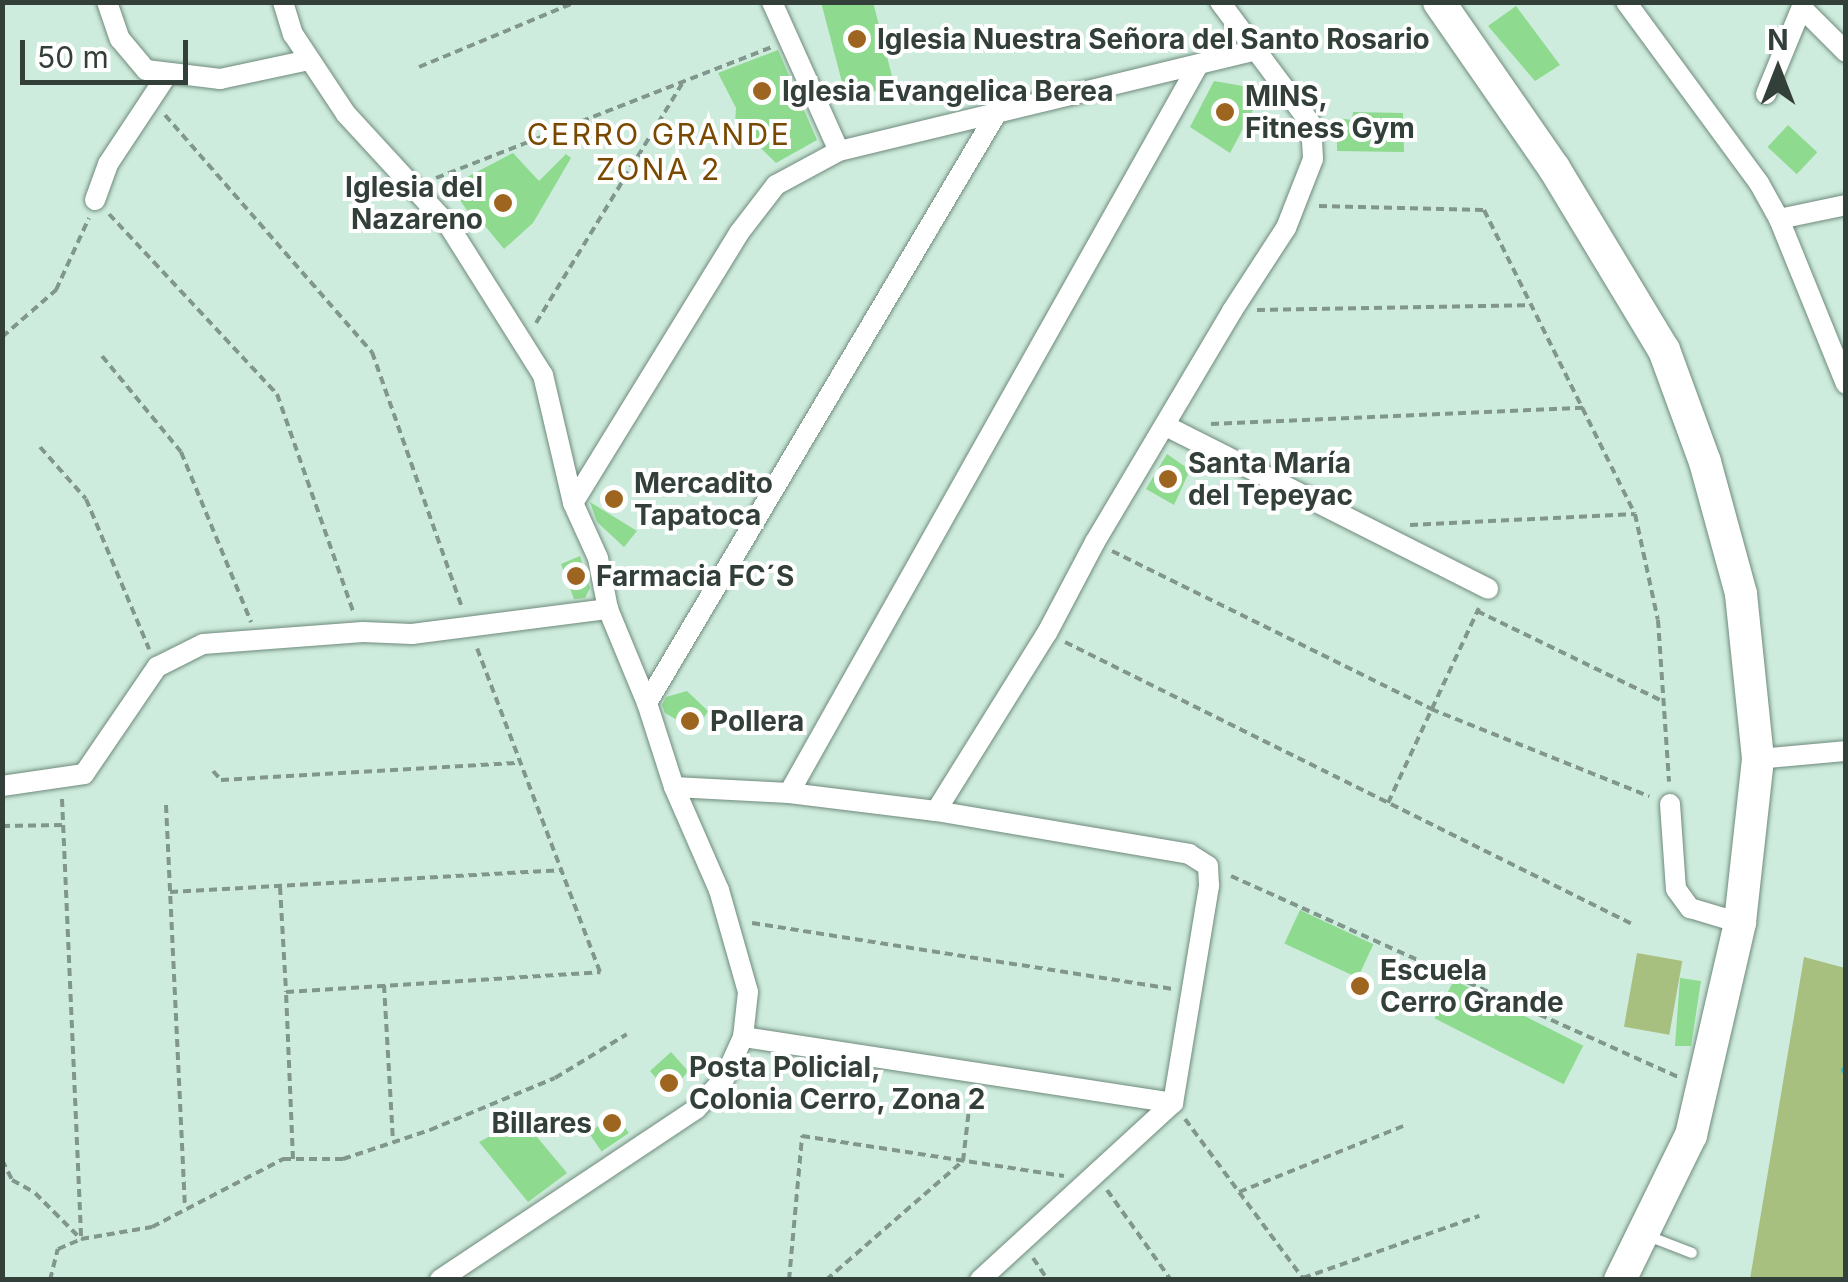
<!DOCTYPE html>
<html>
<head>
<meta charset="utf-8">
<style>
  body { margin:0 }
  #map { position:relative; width:1848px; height:1282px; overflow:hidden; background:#ceecdd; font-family:Inter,sans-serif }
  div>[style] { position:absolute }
  .green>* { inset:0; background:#a7bf7f; transform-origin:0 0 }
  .stream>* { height:6px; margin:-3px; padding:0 3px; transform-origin:3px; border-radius:3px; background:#47bac3 }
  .building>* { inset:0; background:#8eda8f; transform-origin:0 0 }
  .path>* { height:4px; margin-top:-2px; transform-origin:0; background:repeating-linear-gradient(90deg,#81968c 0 8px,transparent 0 13px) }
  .roads { filter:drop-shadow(0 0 2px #6f8a7c) drop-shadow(0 0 2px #6f8a7c) }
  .service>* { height:10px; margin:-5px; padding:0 5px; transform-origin:5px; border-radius:5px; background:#fff }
  .minor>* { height:20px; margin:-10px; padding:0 10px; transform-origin:10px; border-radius:10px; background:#fff }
  .primary>* { height:32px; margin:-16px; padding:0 16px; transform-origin:16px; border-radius:16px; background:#fff }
  .dots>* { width:28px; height:28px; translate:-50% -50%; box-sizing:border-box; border:5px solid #fff; border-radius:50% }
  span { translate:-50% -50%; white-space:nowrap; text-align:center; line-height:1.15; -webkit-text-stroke:8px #fff; paint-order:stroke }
  .poi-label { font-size:28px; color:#333f39; font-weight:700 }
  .left { translate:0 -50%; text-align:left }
  .right { translate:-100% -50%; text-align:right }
  .neighbourhood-label { font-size:30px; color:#7a4900; letter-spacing:2.5px }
  .frame { position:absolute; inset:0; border:5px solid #333f39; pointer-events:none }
  .north { position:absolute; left:1728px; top:20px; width:100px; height:100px; -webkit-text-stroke:8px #fff; paint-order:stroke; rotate:0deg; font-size:28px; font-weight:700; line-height:40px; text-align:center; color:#333f39 }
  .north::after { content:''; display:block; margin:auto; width:35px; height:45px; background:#333f39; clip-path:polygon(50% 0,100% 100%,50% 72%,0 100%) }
  .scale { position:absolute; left:20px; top:40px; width:168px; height:45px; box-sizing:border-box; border:5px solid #333f39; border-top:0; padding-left:12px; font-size:30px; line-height:35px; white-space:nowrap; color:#333f39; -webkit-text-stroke:8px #fff; paint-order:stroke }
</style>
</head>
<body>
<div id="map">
  <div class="green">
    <i style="left:1637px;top:953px;width:46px;height:75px;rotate:10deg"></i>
    <i style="clip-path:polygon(1804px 957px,1845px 968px,1845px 1279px,1750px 1279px)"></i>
  </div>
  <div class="stream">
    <i style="left:1844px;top:1070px;width:4px;rotate:56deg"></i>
  </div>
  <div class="building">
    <i style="clip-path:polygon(821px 2px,873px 2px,892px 76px,879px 82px,880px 90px,861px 94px,856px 83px,843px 86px)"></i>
    <i style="clip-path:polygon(1516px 6px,1560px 65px,1535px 81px,1488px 26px)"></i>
    <i style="clip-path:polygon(778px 50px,817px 140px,776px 163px,735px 123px,736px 108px,718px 73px)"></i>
    <i style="clip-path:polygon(1214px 81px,1243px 86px,1260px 97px,1230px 153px,1190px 127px)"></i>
    <i style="clip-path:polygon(1353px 112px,1403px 113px,1404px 152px,1337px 151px,1337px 118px,1352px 120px)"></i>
    <i style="left:1788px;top:125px;width:40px;height:30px;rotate:43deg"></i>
    <i style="clip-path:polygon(513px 153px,539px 181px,566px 154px,571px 158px,533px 223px,504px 249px,481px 221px,476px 223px,450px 186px)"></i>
    <i style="clip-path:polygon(1167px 454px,1190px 470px,1174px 505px,1146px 489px)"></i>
    <i style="clip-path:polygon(590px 502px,637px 531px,624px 547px,597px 522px)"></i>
    <i style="clip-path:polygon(580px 556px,590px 588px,585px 598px,574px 599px,561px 564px)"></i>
    <i style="clip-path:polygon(687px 691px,708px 711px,696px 731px,665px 713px,662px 705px,666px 697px)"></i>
    <i style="left:1300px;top:910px;width:81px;height:37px;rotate:25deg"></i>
    <i style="clip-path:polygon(1680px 978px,1701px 981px,1691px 1046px,1675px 1046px)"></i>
    <i style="left:1454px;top:980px;width:145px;height:43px;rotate:27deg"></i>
    <i style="clip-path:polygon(671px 1052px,688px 1071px,670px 1095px,650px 1071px)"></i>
    <i style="left:616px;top:1114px;width:23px;height:33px;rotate:56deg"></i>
    <i style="clip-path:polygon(522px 1119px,567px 1173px,528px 1202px,479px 1142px)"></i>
  </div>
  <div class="path">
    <i style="left:419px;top:67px;width:170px;rotate:-22.5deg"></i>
    <i style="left:165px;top:115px;width:315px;rotate:48.9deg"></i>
    <i style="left:372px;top:352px;width:270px;rotate:70.6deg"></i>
    <i style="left:436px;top:178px;width:361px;rotate:-21.3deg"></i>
    <i style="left:1319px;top:206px;width:165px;rotate:1.4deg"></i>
    <i style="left:1484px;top:210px;width:339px;rotate:63.6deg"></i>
    <i style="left:1635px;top:514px;width:108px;rotate:77.8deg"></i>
    <i style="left:1658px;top:620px;width:162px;rotate:86.1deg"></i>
    <i style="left:109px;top:214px;width:246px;rotate:47deg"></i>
    <i style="left:277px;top:394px;width:230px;rotate:70.7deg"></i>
    <i style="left:1257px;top:310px;width:275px;rotate:-1deg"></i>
    <i style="left:536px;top:323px;width:280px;rotate:-58.6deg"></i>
    <i style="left:2px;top:337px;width:72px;rotate:-41deg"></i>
    <i style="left:56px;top:290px;width:79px;rotate:-65.4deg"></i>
    <i style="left:102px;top:356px;width:124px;rotate:50.5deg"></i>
    <i style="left:181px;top:452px;width:184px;rotate:67.6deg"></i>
    <i style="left:1211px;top:424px;width:373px;rotate:-2.5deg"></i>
    <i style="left:40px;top:447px;width:69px;rotate:48.5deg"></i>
    <i style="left:86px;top:499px;width:163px;rotate:67.2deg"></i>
    <i style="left:1410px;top:525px;width:225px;rotate:-2.8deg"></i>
    <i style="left:1112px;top:551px;width:356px;rotate:26.3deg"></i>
    <i style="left:1431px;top:709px;width:235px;rotate:21.8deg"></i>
    <i style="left:1477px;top:611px;width:208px;rotate:25.9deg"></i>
    <i style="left:1065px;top:642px;width:635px;rotate:26.44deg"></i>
    <i style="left:213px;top:771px;width:12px;rotate:48deg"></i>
    <i style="left:221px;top:780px;width:298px;rotate:-3.3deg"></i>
    <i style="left:62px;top:799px;width:440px;rotate:87.5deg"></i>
    <i style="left:1388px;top:803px;width:215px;rotate:-65deg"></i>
    <i style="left:166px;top:805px;width:403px;rotate:87.3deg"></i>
    <i style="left:2px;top:826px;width:61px;rotate:-0.9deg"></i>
    <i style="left:1231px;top:876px;width:490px;rotate:24.2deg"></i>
    <i style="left:280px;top:887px;width:105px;rotate:86.7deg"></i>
    <i style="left:170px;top:892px;width:391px;rotate:-3.2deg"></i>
    <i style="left:752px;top:923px;width:426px;rotate:8.9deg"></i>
    <i style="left:384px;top:985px;width:155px;rotate:86.7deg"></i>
    <i style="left:1185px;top:1119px;width:200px;rotate:53.5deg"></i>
    <i style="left:293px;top:1159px;width:167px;rotate:-92.4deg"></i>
    <i style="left:286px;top:992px;width:315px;rotate:-3.6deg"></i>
    <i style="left:600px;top:972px;width:346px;rotate:-110.8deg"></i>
    <i style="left:2px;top:1160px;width:22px;rotate:63deg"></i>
    <i style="left:12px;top:1180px;width:26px;rotate:29deg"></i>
    <i style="left:35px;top:1193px;width:65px;rotate:45deg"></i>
    <i style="left:1107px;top:1190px;width:110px;rotate:54.6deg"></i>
    <i style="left:1239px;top:1192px;width:177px;rotate:-21.9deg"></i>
    <i style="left:1033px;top:1258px;width:27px;rotate:56deg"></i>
    <i style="left:1303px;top:1278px;width:187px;rotate:-19.4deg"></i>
    <i style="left:50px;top:1280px;width:32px;rotate:-76deg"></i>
    <i style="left:58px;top:1249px;width:25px;rotate:-23deg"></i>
    <i style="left:81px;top:1239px;width:72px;rotate:-9.6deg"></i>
    <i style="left:152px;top:1227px;width:148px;rotate:-27.4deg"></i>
    <i style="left:283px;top:1159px;width:60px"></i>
    <i style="left:343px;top:1159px;width:92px;rotate:-18.4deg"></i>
    <i style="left:430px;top:1130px;width:135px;rotate:-22.6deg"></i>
    <i style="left:555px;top:1078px;width:84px;rotate:-31.4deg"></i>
    <i style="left:789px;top:1280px;width:145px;rotate:-84.8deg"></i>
    <i style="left:802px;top:1136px;width:265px;rotate:8.7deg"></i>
    <i style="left:826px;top:1280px;width:181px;rotate:-41deg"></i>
    <i style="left:963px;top:1161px;width:69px;rotate:-83.4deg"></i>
  </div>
  <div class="roads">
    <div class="service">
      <i style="left:1648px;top:1236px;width:47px;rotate:21.1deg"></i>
    </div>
    <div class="minor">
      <i style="left:107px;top:2px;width:39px;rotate:71deg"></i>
      <i style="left:120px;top:39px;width:40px;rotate:50deg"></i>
      <i style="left:146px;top:70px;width:75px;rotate:6.9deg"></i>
      <i style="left:220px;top:79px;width:91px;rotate:-12.1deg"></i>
      <i style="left:283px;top:2px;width:34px;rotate:73deg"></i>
      <i style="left:293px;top:34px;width:96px;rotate:56.5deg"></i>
      <i style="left:346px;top:114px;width:152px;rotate:47.4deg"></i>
      <i style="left:449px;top:226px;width:176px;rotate:57.8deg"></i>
      <i style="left:543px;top:375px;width:131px;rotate:76.8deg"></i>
      <i style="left:573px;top:503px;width:60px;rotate:65.6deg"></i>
      <i style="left:598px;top:558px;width:52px;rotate:78.9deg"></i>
      <i style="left:608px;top:609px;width:102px;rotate:67.5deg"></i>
      <i style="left:647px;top:703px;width:88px;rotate:72.2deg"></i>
      <i style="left:674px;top:787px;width:112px;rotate:66.4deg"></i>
      <i style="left:719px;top:890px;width:106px;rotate:74.1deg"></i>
      <i style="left:748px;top:992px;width:45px;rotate:96.3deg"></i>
      <i style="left:743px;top:1037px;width:46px;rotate:114.3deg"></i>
      <i style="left:724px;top:1079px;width:41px;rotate:133deg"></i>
      <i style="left:696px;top:1109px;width:308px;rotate:146.3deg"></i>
      <i style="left:772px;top:2px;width:163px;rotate:65.8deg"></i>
      <i style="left:1626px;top:2px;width:225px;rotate:53.7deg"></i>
      <i style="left:1759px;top:183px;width:41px;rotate:60.9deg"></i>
      <i style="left:1779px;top:219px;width:178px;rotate:67.9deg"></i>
      <i style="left:1802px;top:8px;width:62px;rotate:45deg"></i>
      <i style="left:1766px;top:94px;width:100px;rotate:-67.6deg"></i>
      <i style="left:95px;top:200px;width:38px;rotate:-70deg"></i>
      <i style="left:108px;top:164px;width:107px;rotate:-56.5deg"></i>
      <i style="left:1779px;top:219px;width:68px;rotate:-11.8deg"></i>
      <i style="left:1166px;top:426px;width:361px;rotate:26.8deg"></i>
      <i style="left:573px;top:503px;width:317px;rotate:-58.4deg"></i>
      <i style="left:739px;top:233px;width:61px;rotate:-52.4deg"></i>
      <i style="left:776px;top:185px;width:72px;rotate:-28.4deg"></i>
      <i style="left:839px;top:151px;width:425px;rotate:-13.6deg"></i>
      <i style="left:647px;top:703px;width:682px;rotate:-59.34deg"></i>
      <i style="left:1758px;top:759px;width:88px;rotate:-5.2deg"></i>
      <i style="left:2px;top:786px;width:83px;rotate:-8.3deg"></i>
      <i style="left:84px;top:774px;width:130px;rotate:-55.7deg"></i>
      <i style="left:157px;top:667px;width:51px;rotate:-26.6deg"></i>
      <i style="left:203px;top:644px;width:160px;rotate:-4.3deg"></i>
      <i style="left:363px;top:632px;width:49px;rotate:2.3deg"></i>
      <i style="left:412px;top:634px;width:198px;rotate:-7.3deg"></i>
      <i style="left:674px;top:787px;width:115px;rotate:3deg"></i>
      <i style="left:789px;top:793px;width:148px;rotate:7deg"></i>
      <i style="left:936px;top:811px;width:257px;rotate:9.6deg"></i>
      <i style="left:1189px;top:854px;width:22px;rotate:32deg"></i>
      <i style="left:1208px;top:866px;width:20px;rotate:87deg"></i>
      <i style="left:1209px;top:886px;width:220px;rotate:99.4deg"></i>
      <i style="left:1173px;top:1103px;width:262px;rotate:137.5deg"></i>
      <i style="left:789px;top:793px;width:833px;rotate:-60.66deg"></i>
      <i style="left:1670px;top:804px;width:85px;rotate:86deg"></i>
      <i style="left:1676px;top:889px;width:24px;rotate:54deg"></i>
      <i style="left:1690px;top:908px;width:52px;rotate:16.7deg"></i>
      <i style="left:936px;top:811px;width:210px;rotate:-58.1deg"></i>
      <i style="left:1047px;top:633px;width:103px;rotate:-62.2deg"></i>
      <i style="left:1095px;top:542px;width:269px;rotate:-59.3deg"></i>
      <i style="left:1232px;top:311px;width:99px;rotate:-57deg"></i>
      <i style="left:1286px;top:228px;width:74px;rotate:-68.6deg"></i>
      <i style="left:1313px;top:159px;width:35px;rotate:-93deg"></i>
      <i style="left:1311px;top:124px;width:152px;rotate:-126.7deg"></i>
      <i style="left:743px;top:1037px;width:435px;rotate:8.7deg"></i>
    </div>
    <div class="primary">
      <i style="left:1439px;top:2px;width:202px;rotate:55.3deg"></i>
      <i style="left:1554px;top:168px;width:213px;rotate:58.9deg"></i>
      <i style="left:1664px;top:350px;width:119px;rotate:69.9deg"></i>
      <i style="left:1705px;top:462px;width:137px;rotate:74.7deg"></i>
      <i style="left:1741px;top:594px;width:166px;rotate:84.1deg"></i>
      <i style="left:1758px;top:759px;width:165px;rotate:96.3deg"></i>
      <i style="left:1740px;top:923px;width:218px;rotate:103deg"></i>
      <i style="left:1691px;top:1135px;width:161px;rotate:116.1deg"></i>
    </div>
  </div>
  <div class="dots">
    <i style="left:857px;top:39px;background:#9d6520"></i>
    <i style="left:762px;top:91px;background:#9d6520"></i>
    <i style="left:1225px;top:112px;background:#9d6520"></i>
    <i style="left:503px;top:203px;background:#9d6520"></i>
    <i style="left:1168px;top:479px;background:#9d6520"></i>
    <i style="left:614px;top:499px;background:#9d6520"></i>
    <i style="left:576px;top:576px;background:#9d6520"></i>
    <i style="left:690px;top:721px;background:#9d6520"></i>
    <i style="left:1360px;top:986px;background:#9d6520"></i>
    <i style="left:669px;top:1083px;background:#9d6520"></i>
    <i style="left:612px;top:1123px;background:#9d6520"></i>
  </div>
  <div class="poi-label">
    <span class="left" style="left:877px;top:39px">Iglesia Nuestra Señora del Santo Rosario</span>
    <span class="left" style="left:782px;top:91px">Iglesia Evangelica Berea</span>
    <span class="left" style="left:1245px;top:112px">MINS,<br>Fitness Gym</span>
    <span class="right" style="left:483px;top:203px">Iglesia del<br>Nazareno</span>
    <span class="left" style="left:1188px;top:479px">Santa María<br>del Tepeyac</span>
    <span class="left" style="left:634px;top:499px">Mercadito<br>Tapatoca</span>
    <span class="left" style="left:596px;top:576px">Farmacia FC´S</span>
    <span class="left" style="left:710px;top:721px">Pollera</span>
    <span class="left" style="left:1380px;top:986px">Escuela<br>Cerro Grande</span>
    <span class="left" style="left:689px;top:1083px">Posta Policial,<br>Colonia Cerro, Zona 2</span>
    <span class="right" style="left:592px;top:1123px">Billares</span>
  </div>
  <div class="neighbourhood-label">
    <span style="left:659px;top:151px">CERRO GRANDE<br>ZONA 2</span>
  </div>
  <div class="frame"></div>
  <div class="north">N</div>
  <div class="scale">50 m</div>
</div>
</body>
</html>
